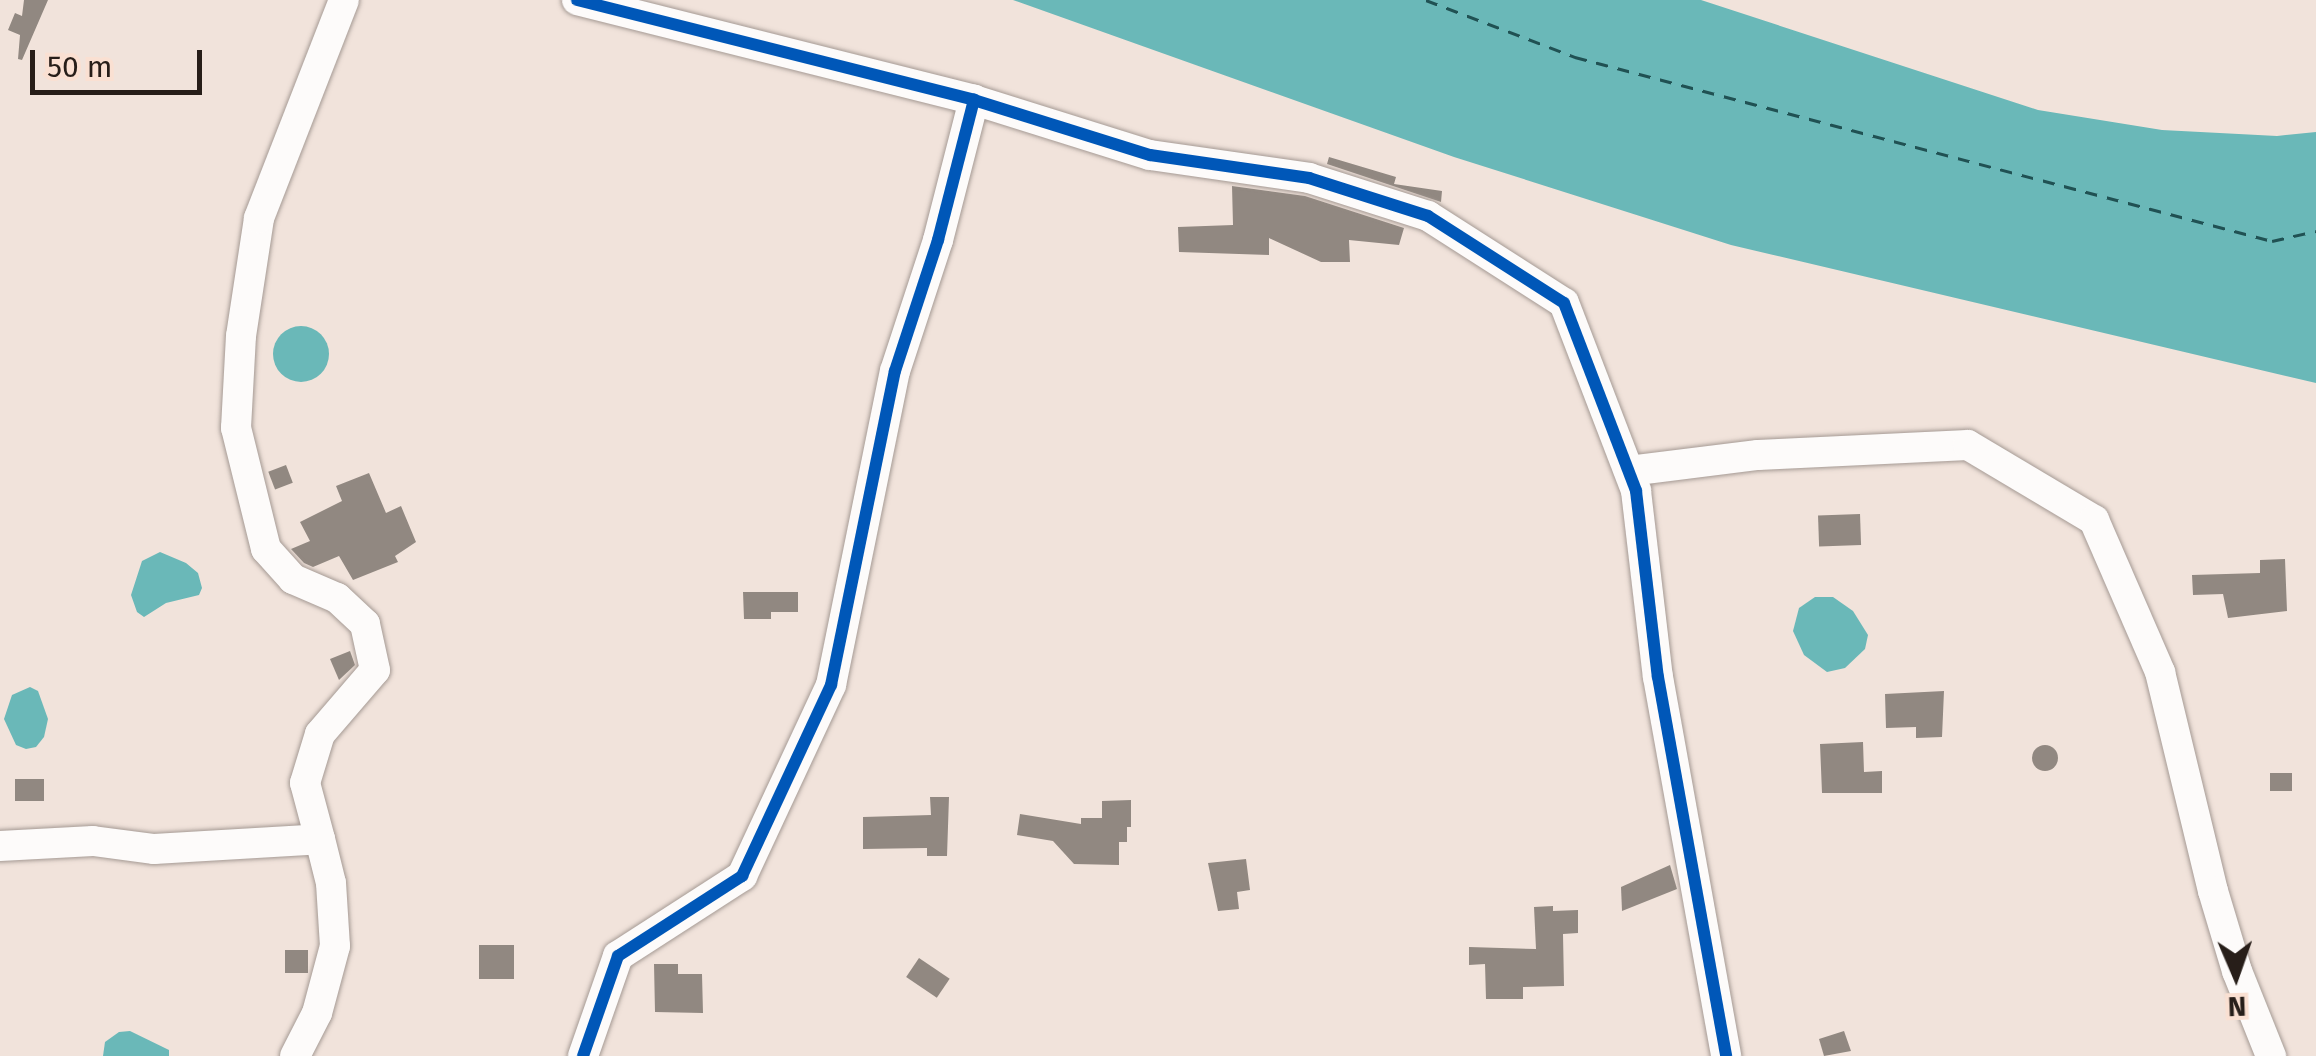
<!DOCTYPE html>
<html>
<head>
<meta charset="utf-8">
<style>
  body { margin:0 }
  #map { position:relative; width:2316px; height:1056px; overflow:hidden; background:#f1e3db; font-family:"Fira Sans",sans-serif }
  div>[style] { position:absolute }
  .water>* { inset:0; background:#6ab8b8 }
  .round { border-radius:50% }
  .ferry>* { height:2.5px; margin-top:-1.25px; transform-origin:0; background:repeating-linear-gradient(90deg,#205153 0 12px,transparent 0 22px) }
  .building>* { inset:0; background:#918881; transform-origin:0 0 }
  .roads { filter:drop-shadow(0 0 2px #a59a94) drop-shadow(0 0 2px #a59a94) }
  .minor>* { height:30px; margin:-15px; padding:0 15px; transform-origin:15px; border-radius:15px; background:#fdfbfa }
  .cycleway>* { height:12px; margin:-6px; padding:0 6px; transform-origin:6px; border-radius:6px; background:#0057b8 }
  span { translate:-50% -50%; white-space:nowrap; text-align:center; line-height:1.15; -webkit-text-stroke:10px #fae0d2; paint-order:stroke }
  .north { position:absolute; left:2186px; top:926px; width:100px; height:100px; -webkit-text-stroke:8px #fae0d2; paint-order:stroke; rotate:178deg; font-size:28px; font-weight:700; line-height:40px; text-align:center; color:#271e19 }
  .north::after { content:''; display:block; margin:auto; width:35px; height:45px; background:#271e19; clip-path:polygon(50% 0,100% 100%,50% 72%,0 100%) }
  .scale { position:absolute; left:30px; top:50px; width:172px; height:45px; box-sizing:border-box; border:5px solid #271e19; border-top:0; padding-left:12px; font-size:30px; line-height:35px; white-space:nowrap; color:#271e19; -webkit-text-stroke:8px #fae0d2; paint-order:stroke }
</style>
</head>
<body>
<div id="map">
  <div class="water">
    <i style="clip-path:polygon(1013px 0,1701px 0,2038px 110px,2162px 130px,2277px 136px,2316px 132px,2316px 383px,1731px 245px,1454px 157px)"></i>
    <i class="round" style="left:273px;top:326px;width:56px;height:56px"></i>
    <i style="clip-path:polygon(160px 552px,186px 563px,198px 573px,202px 588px,199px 595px,166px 603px,144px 617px,137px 612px,131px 595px,142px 561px)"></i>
    <i style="clip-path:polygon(1815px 597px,1833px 597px,1853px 611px,1868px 635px,1865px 649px,1845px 668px,1827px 672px,1804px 655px,1793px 631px,1799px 608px)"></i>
    <i style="clip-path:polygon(30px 687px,38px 691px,48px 719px,44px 737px,36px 747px,26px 749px,16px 745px,4px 719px,12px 695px)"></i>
    <i style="clip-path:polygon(130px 1031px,169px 1050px,169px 1056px,103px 1056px,105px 1042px,119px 1032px)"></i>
  </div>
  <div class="ferry">
    <i style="left:1426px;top:0;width:160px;rotate:20.9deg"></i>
    <i style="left:1575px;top:57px;width:721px;rotate:14.79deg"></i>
    <i style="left:2272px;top:241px;width:45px;rotate:-12.8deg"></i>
  </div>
  <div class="building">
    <i style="clip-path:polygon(24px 0,48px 0,22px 60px,18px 59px,20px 35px,8px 30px,15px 13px,22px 16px)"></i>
    <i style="clip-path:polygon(1329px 157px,1396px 177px,1394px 184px,1442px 191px,1441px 202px,1327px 164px)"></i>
    <i style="clip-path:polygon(1232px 186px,1305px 196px,1404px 228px,1399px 245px,1349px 240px,1350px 262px,1321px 262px,1269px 238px,1269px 255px,1179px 252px,1178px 227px,1233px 225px)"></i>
    <i style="left:286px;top:465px;width:19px;height:19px;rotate:69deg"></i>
    <i style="clip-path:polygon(369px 473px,386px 513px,401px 506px,416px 542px,395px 556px,398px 562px,353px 580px,339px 556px,313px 567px,304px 563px,291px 549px,310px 541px,300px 522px,342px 501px,336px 486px)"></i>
    <i style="left:1860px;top:514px;width:31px;height:42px;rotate:88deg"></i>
    <i style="clip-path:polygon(2285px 559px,2287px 611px,2228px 618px,2223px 594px,2193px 595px,2192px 575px,2260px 573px,2260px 560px)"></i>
    <i style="clip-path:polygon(743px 592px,798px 592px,798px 612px,771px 612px,771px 619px,744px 619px)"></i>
    <i style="clip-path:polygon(350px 651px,355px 665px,339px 680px,330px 659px)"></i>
    <i style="clip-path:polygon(1944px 691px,1942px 737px,1916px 738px,1916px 727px,1886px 728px,1885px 694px)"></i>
    <i style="clip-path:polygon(1863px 742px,1864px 772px,1882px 771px,1882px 793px,1822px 793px,1820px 744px)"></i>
    <i class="round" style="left:2032px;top:745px;width:26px;height:26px"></i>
    <i style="left:2292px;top:773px;width:18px;height:22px;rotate:90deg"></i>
    <i style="left:15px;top:779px;width:29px;height:22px"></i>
    <i style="clip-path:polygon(930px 797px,949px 797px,947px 856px,927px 856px,927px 848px,863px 849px,863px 817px,931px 815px)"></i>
    <i style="clip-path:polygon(1131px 800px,1131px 827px,1127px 827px,1127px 842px,1119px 842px,1119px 865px,1074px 864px,1053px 841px,1017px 835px,1020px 814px,1081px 824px,1081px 818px,1102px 818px,1102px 801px)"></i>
    <i style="clip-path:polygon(1246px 859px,1250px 890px,1237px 892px,1239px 909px,1218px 911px,1208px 863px)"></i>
    <i style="clip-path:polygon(1670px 865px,1677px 889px,1622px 911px,1621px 887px)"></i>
    <i style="clip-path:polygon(1553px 906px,1553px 911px,1578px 910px,1578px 933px,1563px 934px,1564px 986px,1523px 987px,1523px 999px,1486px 999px,1485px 964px,1469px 965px,1469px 947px,1536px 949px,1534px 907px)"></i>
    <i style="left:479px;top:945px;width:35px;height:34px"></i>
    <i style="left:285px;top:950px;width:23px;height:23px"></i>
    <i style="left:919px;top:958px;width:37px;height:23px;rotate:34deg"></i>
    <i style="clip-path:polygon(654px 964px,678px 964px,678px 974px,702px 974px,703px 1013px,655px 1012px)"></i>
    <i style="clip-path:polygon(1844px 1031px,1851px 1051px,1824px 1056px,1819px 1039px)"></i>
  </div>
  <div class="roads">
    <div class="minor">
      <i style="left:577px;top:0;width:409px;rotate:14.1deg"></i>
      <i style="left:974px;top:100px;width:184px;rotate:17.4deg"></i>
      <i style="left:1150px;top:155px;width:161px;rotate:8.2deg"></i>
      <i style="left:1309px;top:178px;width:125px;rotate:17.7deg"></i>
      <i style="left:1428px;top:216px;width:161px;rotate:32.6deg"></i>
      <i style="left:1564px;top:303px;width:201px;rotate:69deg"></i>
      <i style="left:1636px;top:491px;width:187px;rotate:83.3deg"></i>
      <i style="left:1658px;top:677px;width:385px;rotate:79.8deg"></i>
      <i style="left:1629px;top:471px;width:130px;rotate:-7.1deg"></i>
      <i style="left:1758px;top:455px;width:210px;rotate:-2.7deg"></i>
      <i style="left:1968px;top:445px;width:147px;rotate:30.8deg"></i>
      <i style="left:2094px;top:520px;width:166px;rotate:66.5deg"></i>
      <i style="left:2160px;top:672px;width:225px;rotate:76.4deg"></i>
      <i style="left:2213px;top:891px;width:84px;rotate:73.3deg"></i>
      <i style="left:2237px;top:971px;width:92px;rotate:68.2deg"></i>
      <i style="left:320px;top:839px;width:58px;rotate:-105deg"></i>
      <i style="left:305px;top:783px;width:51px;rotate:-73deg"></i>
      <i style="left:320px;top:734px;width:84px;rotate:-49.3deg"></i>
      <i style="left:375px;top:670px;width:47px;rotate:-102.3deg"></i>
      <i style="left:365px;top:624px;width:38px;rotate:-137deg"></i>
      <i style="left:337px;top:598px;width:48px;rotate:-156.6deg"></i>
      <i style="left:293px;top:579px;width:40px;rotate:-132deg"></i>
      <i style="left:266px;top:549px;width:125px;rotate:-103.9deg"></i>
      <i style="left:236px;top:428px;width:92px;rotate:-86.9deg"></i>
      <i style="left:241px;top:336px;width:119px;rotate:-81.3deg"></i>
      <i style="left:259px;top:218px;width:234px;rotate:-68.7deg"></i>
      <i style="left:0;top:846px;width:93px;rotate:-3.1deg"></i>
      <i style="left:93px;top:841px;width:62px;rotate:7.5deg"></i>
      <i style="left:154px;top:849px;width:166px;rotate:-3.4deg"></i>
      <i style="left:320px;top:839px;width:45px;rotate:76deg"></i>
      <i style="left:331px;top:883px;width:63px;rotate:86.4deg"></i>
      <i style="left:335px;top:946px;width:69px;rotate:105deg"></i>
      <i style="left:317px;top:1013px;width:48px;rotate:117.1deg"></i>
      <i style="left:583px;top:1056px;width:106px;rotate:-70.7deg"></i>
      <i style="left:618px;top:956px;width:148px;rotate:-32.8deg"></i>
      <i style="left:742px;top:876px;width:211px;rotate:-65deg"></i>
      <i style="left:831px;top:685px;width:320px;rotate:-78.5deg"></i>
      <i style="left:895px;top:371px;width:138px;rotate:-71.8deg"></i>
      <i style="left:938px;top:240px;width:145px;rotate:-75.6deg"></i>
    </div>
  </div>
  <div class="cycleway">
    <i style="left:577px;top:0;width:409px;rotate:14.1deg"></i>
    <i style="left:974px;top:100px;width:184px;rotate:17.4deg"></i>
    <i style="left:1150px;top:155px;width:161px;rotate:8.2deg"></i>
    <i style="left:1309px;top:178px;width:125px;rotate:17.7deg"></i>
    <i style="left:1428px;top:216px;width:161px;rotate:32.6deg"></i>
    <i style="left:1564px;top:303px;width:201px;rotate:69deg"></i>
    <i style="left:1636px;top:491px;width:187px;rotate:83.3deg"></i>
    <i style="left:1658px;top:677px;width:385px;rotate:79.8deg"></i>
    <i style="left:583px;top:1056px;width:106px;rotate:-70.7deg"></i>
    <i style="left:618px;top:956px;width:148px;rotate:-32.8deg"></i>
    <i style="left:742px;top:876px;width:211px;rotate:-65deg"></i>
    <i style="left:831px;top:685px;width:320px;rotate:-78.5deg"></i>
    <i style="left:895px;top:371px;width:138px;rotate:-71.8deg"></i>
    <i style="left:938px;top:240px;width:145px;rotate:-75.6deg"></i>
  </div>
  <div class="north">N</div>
  <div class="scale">50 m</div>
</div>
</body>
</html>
